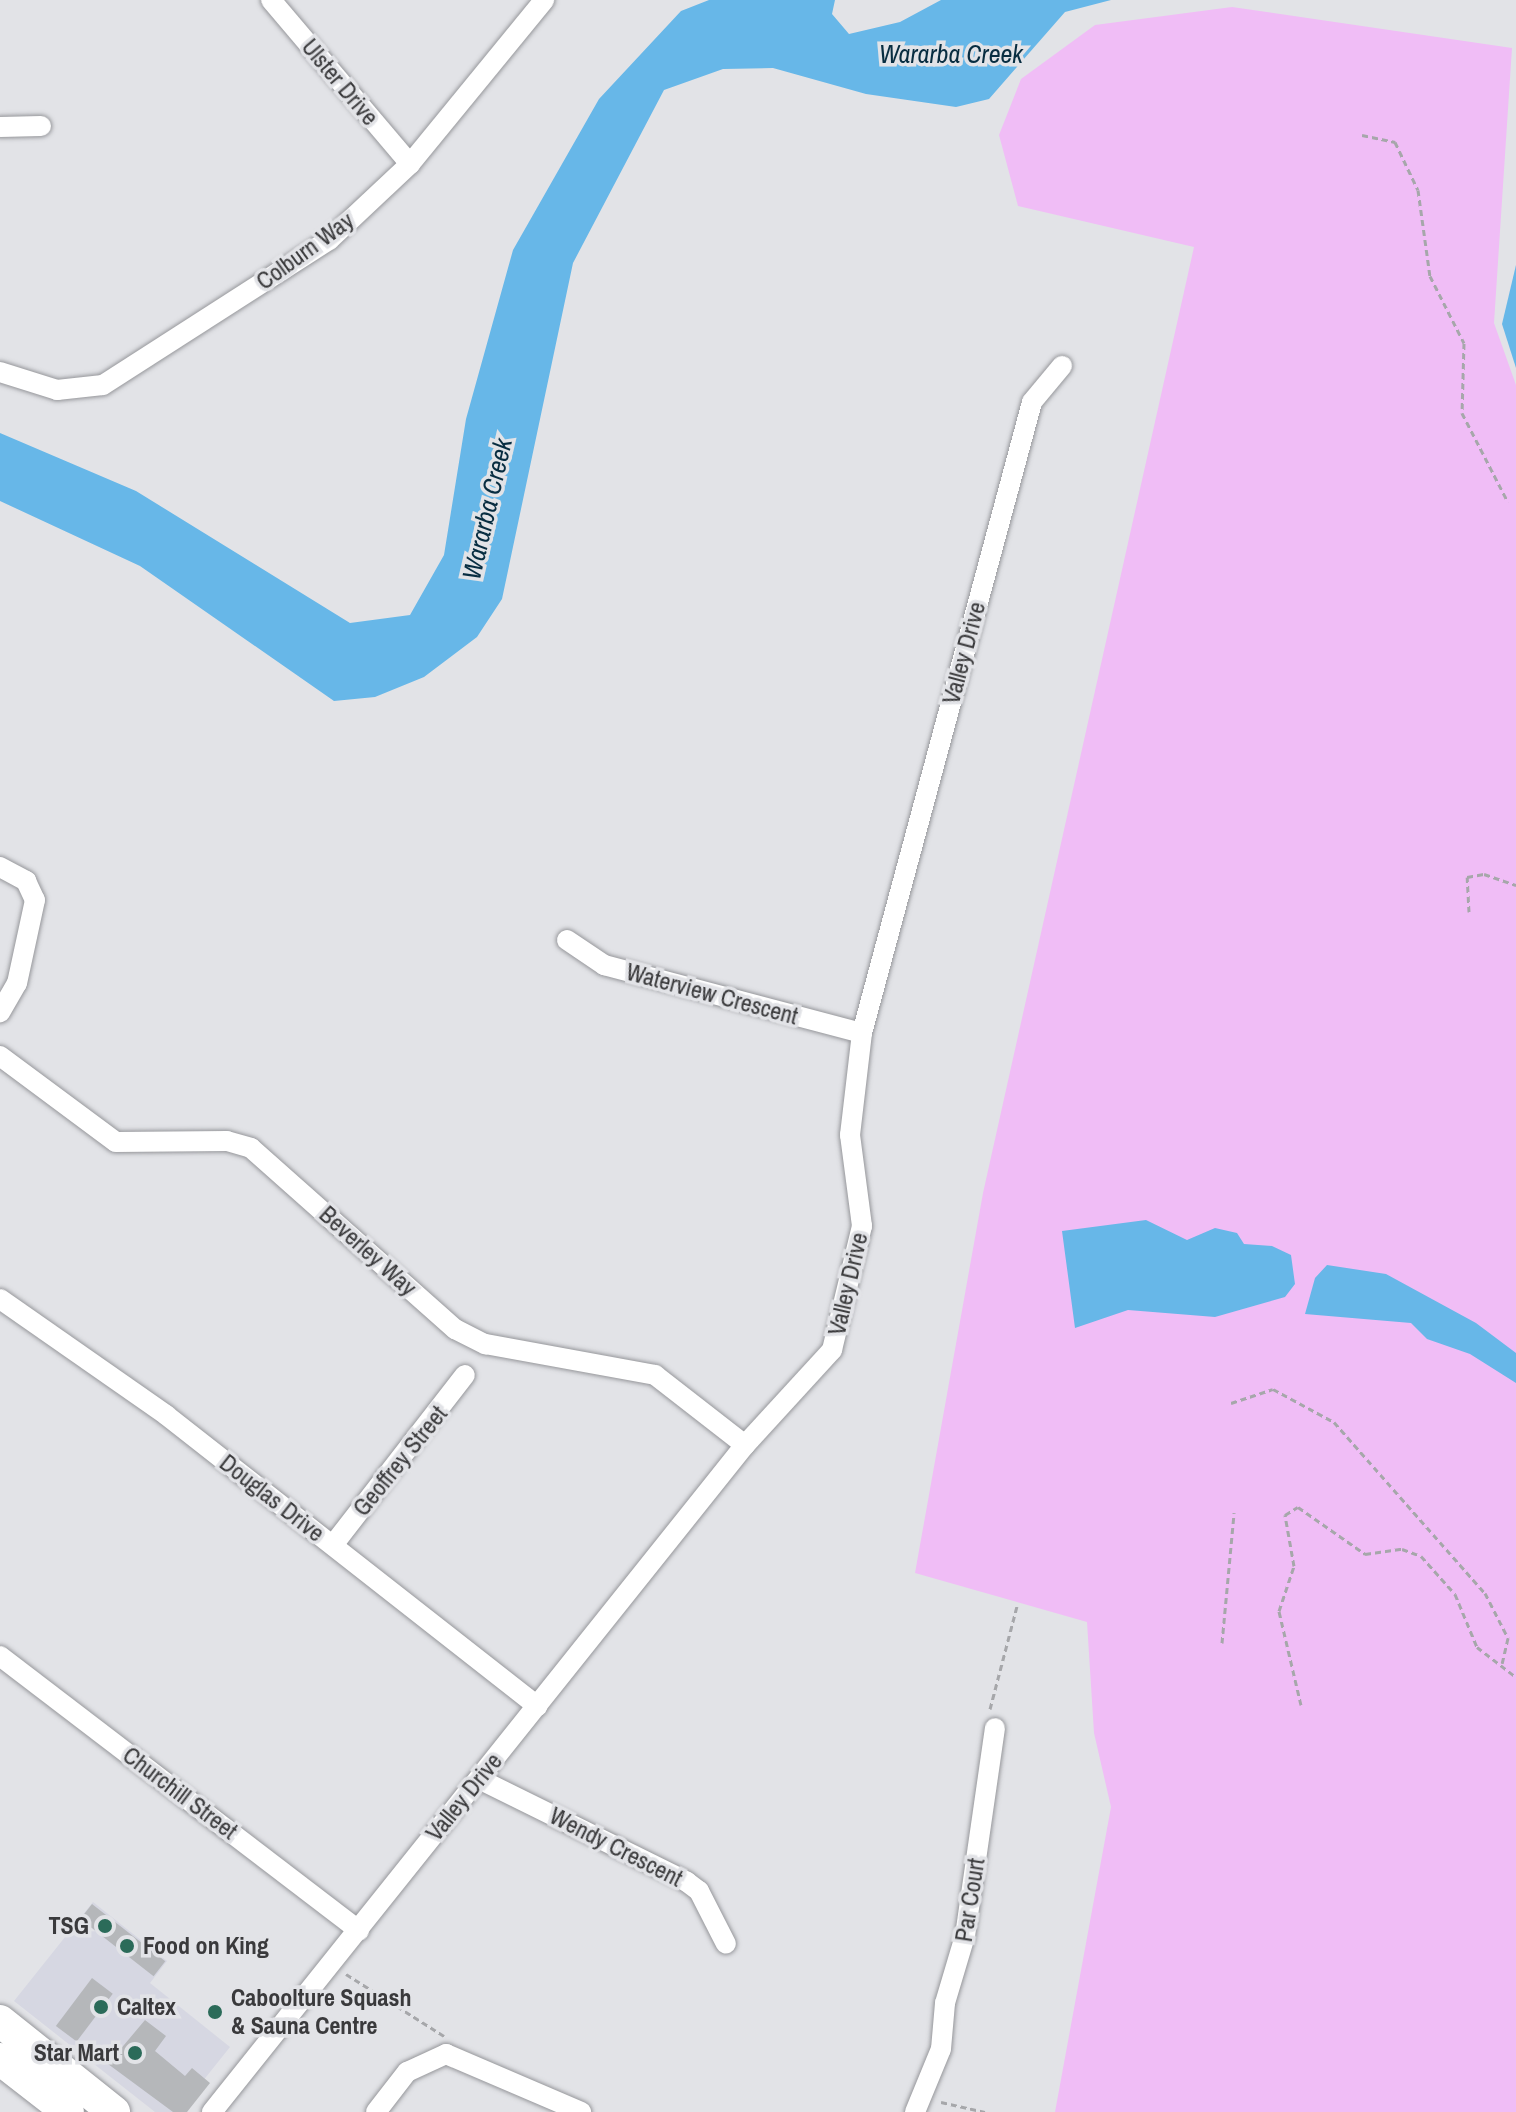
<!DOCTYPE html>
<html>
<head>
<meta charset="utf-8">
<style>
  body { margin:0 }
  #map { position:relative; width:1516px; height:2112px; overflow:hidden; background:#e2e3e7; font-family:"Archivo Narrow",sans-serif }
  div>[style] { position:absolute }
  .built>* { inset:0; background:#d6d7e2 }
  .green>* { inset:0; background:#f0bdf6 }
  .water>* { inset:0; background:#67b7e8 }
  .building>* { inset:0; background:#b5b7ba; transform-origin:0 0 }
  .path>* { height:3px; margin-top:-1.5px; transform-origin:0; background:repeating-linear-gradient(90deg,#a6a7aa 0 6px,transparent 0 10px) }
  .roads { filter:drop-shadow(0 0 2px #96979b) drop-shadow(0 0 2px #96979b) }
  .minor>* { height:20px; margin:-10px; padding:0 10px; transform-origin:10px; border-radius:10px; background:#fff }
  .primary>* { height:32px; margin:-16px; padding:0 16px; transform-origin:16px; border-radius:16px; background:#fff }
  .dots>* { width:22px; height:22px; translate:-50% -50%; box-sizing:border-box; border:4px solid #e2e3e7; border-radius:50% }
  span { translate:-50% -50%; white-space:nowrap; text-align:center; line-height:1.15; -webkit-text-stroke:7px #e2e3e7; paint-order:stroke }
  .street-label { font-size:24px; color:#3a3a3c }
  .poi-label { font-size:24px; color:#3a3a3c; font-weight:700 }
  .right { translate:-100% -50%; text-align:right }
  .left { translate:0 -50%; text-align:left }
  .water-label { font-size:26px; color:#082d41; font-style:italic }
</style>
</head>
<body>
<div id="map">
  <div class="built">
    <i style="clip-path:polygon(93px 1902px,167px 1961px,150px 1983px,230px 2047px,178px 2112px,155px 2112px,14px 2001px)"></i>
  </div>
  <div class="green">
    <i style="clip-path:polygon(1232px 7px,1512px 48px,1494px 323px,1516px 385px,1516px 2112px,1055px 2112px,1111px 1807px,1094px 1733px,1087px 1622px,915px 1573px,983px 1193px,1194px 247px,1018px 206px,999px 135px,1021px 79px,1095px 25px)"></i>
  </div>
  <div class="water">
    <i style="clip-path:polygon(709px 0,835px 0,832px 14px,849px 34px,900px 22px,941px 0,1111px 0,1065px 12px,989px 99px,956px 107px,866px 94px,773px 68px,723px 69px,664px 90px,573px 263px,502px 599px,477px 637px,424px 677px,375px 697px,334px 701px,140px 566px,0 501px,0 433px,136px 491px,350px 623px,410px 615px,444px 555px,466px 419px,513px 250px,599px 99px,681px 11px)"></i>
    <i style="clip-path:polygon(1516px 265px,1516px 368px,1502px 324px)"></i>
    <i style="clip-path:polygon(1146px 1220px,1187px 1240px,1215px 1228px,1237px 1233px,1244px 1244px,1272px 1246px,1291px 1255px,1295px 1284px,1285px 1297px,1215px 1317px,1128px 1310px,1075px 1328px,1062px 1231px)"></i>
    <i style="clip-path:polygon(1327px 1265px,1386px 1274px,1476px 1323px,1516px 1353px,1516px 1383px,1470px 1354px,1427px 1339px,1411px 1323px,1305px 1314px,1315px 1278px)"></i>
  </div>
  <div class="building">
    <i style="left:92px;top:1904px;width:93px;height:19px;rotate:38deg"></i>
    <i style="left:92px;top:1978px;width:26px;height:60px;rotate:37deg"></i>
    <i style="clip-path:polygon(145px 2020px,166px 2036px,155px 2051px,185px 2076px,192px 2068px,210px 2083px,187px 2112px,173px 2112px,108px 2064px)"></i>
  </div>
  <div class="path">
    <i style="left:1362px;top:135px;width:34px;rotate:12deg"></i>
    <i style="left:1395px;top:142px;width:53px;rotate:64.4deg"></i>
    <i style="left:1418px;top:190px;width:87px;rotate:82.1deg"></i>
    <i style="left:1430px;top:276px;width:75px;rotate:63.1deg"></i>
    <i style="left:1464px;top:343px;width:70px;rotate:91.6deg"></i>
    <i style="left:1462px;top:413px;width:100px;rotate:62.7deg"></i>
    <i style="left:1469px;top:912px;width:35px;rotate:-93deg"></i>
    <i style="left:1467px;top:877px;width:17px;rotate:-10deg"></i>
    <i style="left:1484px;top:874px;width:34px;rotate:19deg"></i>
    <i style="left:1231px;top:1403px;width:44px;rotate:-18.4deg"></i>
    <i style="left:1273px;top:1389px;width:69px;rotate:28.4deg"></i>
    <i style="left:1334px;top:1422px;width:228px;rotate:48.6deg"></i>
    <i style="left:1485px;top:1593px;width:51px;rotate:62.9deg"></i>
    <i style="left:1508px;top:1638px;width:26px;rotate:103deg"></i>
    <i style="left:1222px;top:1643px;width:131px;rotate:-84.7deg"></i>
    <i style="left:1301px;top:1705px;width:97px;rotate:-103.2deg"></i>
    <i style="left:1279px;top:1611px;width:47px;rotate:-71.6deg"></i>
    <i style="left:1294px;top:1566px;width:52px;rotate:-100deg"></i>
    <i style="left:1285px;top:1515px;width:15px;rotate:-32deg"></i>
    <i style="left:1298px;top:1507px;width:82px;rotate:35deg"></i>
    <i style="left:1365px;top:1554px;width:37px;rotate:-8deg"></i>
    <i style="left:1402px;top:1549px;width:20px;rotate:20deg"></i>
    <i style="left:1421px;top:1556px;width:51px;rotate:48.2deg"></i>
    <i style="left:1455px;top:1594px;width:57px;rotate:67.5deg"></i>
    <i style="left:1477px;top:1647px;width:49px;rotate:37.6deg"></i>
    <i style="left:990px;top:1709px;width:106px;rotate:-75.3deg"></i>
    <i style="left:346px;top:1974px;width:116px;rotate:32.3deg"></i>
    <i style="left:941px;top:2102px;width:45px;rotate:12.8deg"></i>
  </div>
  <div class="roads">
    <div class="minor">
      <i style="left:271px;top:0;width:215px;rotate:49.7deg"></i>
      <i style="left:0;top:127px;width:41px;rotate:-1.4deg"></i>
      <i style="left:0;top:372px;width:60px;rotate:17.5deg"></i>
      <i style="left:57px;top:390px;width:46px;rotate:-6.2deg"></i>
      <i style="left:103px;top:385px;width:269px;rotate:-32.7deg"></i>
      <i style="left:329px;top:240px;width:111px;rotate:-43.2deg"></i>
      <i style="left:410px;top:164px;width:212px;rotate:-50.7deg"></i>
      <i style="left:0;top:867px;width:30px;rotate:28deg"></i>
      <i style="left:26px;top:881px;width:21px;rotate:65deg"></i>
      <i style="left:35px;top:900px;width:85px;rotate:102.2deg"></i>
      <i style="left:17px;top:983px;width:34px;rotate:120deg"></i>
      <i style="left:567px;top:940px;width:45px;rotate:34deg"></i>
      <i style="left:604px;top:965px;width:267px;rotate:14.8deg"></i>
      <i style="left:0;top:1056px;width:144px;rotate:36.6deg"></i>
      <i style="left:116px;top:1142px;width:111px;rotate:-0.5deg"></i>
      <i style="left:227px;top:1141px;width:25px;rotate:16deg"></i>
      <i style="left:251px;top:1148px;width:273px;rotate:41.6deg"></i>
      <i style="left:455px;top:1329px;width:34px;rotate:27deg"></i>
      <i style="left:485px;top:1344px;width:173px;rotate:10.3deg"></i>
      <i style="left:655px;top:1375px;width:114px;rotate:37.9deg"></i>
      <i style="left:0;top:1299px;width:203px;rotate:34.9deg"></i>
      <i style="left:166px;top:1415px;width:472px;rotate:38.1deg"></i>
      <i style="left:333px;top:1545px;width:215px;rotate:-52.2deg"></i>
      <i style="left:0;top:1656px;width:452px;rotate:37.4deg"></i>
      <i style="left:479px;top:1779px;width:232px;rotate:26.3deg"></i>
      <i style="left:687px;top:1882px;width:15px;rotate:37deg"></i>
      <i style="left:699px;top:1891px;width:59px;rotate:63deg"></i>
      <i style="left:212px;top:2112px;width:854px;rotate:-51.37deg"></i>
      <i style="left:745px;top:1445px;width:129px;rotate:-47.5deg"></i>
      <i style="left:832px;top:1350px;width:128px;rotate:-76.4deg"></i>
      <i style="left:862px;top:1226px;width:92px;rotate:-97.5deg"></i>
      <i style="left:850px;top:1135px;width:103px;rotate:-83.3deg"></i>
      <i style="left:862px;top:1033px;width:653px;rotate:-74.92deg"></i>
      <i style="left:1032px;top:402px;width:47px;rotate:-50.2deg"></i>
      <i style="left:376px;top:2112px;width:51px;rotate:-52.2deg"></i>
      <i style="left:407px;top:2072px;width:43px;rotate:-24.8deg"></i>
      <i style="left:446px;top:2054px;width:147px;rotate:23.2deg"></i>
      <i style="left:915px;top:2112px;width:68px;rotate:-67.6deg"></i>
      <i style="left:941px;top:2049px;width:46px;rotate:-85deg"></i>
      <i style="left:945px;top:2003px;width:70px;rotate:-73.4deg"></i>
      <i style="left:965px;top:1936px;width:210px;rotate:-81.8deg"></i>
    </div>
    <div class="primary">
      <i style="left:0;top:2021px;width:146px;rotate:38.6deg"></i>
      <i style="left:0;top:2059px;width:86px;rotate:37.9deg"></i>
    </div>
  </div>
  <div class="dots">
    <i style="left:105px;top:1926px;background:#2b6b59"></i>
    <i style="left:127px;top:1946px;background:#2b6b59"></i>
    <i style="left:101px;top:2007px;background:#2b6b59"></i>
    <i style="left:215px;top:2012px;background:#2b6b59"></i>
    <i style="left:135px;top:2053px;background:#2b6b59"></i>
  </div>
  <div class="street-label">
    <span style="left:340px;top:82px;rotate:50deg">Ulster Drive</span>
    <span style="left:305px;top:251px;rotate:-36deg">Colburn Way</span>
    <span style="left:964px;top:653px;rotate:-75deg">Valley Drive</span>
    <span style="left:712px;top:994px;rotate:15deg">Waterview Crescent</span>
    <span style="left:368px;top:1251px;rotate:42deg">Beverley Way</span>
    <span style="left:848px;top:1284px;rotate:-77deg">Valley Drive</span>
    <span style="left:400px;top:1461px;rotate:-51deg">Geoffrey Street</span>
    <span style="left:272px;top:1498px;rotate:38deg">Douglas Drive</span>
    <span style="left:180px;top:1793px;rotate:37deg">Churchill Street</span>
    <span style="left:464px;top:1797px;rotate:-51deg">Valley Drive</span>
    <span style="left:616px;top:1847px;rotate:27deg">Wendy Crescent</span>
    <span style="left:970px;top:1900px;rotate:-81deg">Par Court</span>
  </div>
  <div class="poi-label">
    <span class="right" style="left:89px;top:1926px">TSG</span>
    <span class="left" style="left:143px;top:1946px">Food on King</span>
    <span class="left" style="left:231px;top:2012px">Caboolture Squash<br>&amp; Sauna Centre</span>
    <span class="left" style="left:117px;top:2007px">Caltex</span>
    <span class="right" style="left:119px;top:2053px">Star Mart</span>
  </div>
  <div class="water-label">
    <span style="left:951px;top:54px">Wararba Creek</span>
    <span style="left:487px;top:509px;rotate:-77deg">Wararba Creek</span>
  </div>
</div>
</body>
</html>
